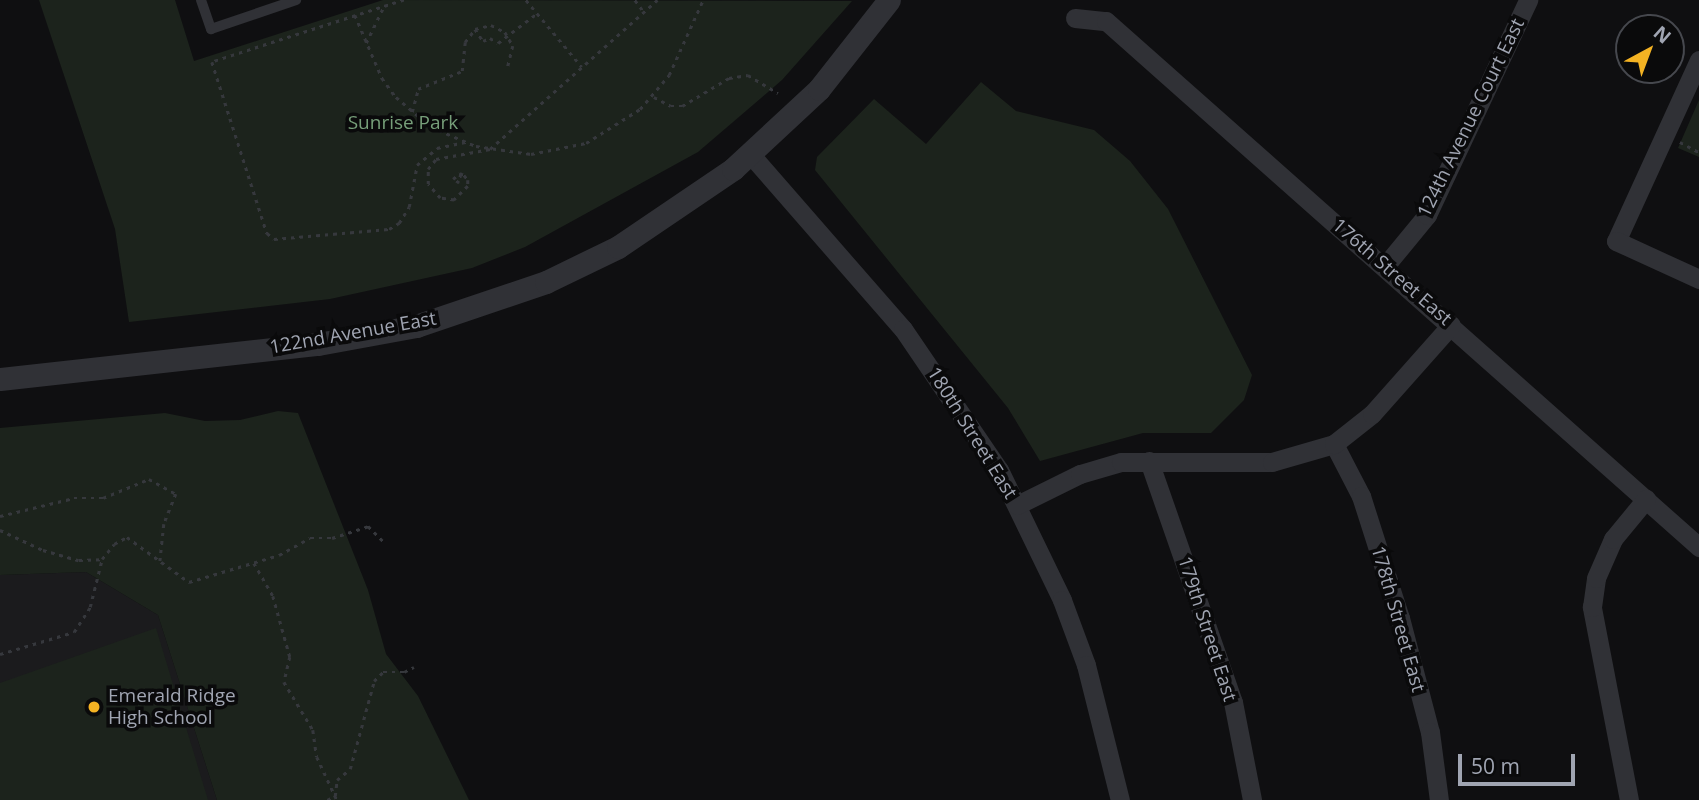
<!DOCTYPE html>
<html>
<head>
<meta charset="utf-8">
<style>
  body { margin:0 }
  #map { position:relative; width:1699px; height:800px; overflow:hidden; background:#0f0f11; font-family:"Open Sans",sans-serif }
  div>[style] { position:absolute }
  .built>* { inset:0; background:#1b1b1d }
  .green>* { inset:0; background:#1c231c }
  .path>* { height:2.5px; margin-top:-1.25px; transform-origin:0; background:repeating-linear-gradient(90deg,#36383d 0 3.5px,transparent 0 8.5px) }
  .service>* { height:10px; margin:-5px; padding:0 5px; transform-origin:5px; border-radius:5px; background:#303136 }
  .minor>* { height:19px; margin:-9.5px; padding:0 9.5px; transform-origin:9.5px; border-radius:9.5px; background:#303136 }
  .tertiary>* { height:23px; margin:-11.5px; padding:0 11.5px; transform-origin:11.5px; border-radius:11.5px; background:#303136 }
  .dots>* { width:19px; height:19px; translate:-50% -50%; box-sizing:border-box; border:4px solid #0a0a0b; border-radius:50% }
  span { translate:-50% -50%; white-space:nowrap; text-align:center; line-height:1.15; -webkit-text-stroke:7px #0a0a0b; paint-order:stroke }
  .street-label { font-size:19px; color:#a0a5b2 }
  .park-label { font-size:19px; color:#769e79 }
  .poi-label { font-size:19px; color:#a0a5b2 }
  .left { translate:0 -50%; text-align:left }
  .north { position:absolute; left:1615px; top:14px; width:70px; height:70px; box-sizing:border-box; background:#0a0a0b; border:2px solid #46484e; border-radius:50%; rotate:41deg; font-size:19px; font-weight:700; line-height:28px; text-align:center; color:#a0a5b2 }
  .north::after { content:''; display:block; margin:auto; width:24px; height:32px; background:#f4b323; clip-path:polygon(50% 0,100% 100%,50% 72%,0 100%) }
  .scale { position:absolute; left:1458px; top:754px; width:117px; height:32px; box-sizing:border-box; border:4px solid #a0a5b2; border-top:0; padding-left:9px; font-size:21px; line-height:24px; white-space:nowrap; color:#a0a5b2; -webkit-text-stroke:5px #0a0a0b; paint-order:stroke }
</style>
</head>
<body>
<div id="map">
  <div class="built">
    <i style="clip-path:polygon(86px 572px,158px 615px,217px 800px,0 800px,0 575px)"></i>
  </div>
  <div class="green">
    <i style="clip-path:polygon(39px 0,175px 0,194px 61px,383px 0,852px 1px,782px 80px,698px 152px,525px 247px,472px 268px,330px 299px,129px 322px,115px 229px)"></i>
    <i style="clip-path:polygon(981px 82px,1016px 111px,1094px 130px,1130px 161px,1168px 209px,1252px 375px,1244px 400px,1211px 433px,1143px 433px,1040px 461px,1008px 408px,815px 170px,817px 157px,874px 99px,926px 144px)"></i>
    <i style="clip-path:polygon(1699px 100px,1699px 157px,1678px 148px)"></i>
    <i style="clip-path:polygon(278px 411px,298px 413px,368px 590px,386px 654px,418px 696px,469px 800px,217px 800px,158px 615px,86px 572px,0 575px,0 428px,165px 413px,205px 421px,240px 420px)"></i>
    <i style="clip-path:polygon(156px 628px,208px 800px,0 800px,0 683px)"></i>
  </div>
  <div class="path">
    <i style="left:404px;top:0;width:202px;rotate:162.1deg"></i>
    <i style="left:212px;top:62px;width:180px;rotate:72.2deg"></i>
    <i style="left:267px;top:233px;width:9px;rotate:41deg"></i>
    <i style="left:274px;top:239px;width:115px;rotate:-5deg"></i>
    <i style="left:389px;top:229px;width:12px;rotate:-31deg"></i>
    <i style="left:399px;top:223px;width:19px;rotate:-58deg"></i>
    <i style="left:409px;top:207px;width:43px;rotate:-79.2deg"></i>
    <i style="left:417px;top:165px;width:26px;rotate:-40deg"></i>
    <i style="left:437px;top:148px;width:30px;rotate:-12deg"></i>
    <i style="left:526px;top:0;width:87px;rotate:50.1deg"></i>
    <i style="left:635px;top:0;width:15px;rotate:53deg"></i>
    <i style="left:355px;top:15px;width:69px;rotate:66.8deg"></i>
    <i style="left:382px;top:78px;width:24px;rotate:54deg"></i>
    <i style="left:396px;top:97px;width:46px;rotate:40.6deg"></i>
    <i style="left:431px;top:127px;width:49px;rotate:22.9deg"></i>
    <i style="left:476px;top:146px;width:56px;rotate:8.3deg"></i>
    <i style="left:531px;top:154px;width:56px;rotate:-11.3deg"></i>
    <i style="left:586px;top:143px;width:64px;rotate:-32.2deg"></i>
    <i style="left:640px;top:109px;width:45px;rotate:-49.5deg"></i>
    <i style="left:669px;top:75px;width:82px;rotate:-65.6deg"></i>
    <i style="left:475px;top:29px;width:14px;rotate:56deg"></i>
    <i style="left:483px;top:41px;width:8px;rotate:-23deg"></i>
    <i style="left:490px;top:38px;width:9px;rotate:32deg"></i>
    <i style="left:498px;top:43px;width:48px;rotate:-37.3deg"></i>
    <i style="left:366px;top:43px;width:41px;rotate:-64.1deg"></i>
    <i style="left:654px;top:97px;width:19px;rotate:28deg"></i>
    <i style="left:671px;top:106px;width:11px"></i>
    <i style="left:682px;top:106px;width:55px;rotate:-30.8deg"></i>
    <i style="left:729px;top:78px;width:19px;rotate:-9deg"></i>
    <i style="left:748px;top:75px;width:35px;rotate:31deg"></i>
    <i style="left:412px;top:112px;width:24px;rotate:-75deg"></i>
    <i style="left:418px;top:89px;width:48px;rotate:-22.2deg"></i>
    <i style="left:462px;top:71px;width:29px;rotate:-84deg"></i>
    <i style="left:465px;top:42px;width:16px;rotate:-52deg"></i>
    <i style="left:475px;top:29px;width:16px;rotate:-14deg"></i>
    <i style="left:491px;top:25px;width:16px;rotate:27deg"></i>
    <i style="left:505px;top:32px;width:16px;rotate:60deg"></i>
    <i style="left:513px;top:46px;width:21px;rotate:104deg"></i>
    <i style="left:1680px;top:142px;width:21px;rotate:28deg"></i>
    <i style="left:461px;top:174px;width:9px;rotate:103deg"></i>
    <i style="left:459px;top:183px;width:7px;rotate:-146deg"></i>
    <i style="left:453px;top:179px;width:9px;rotate:-41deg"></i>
    <i style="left:460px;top:173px;width:4px;rotate:27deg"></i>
    <i style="left:464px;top:175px;width:6px;rotate:51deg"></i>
    <i style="left:468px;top:180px;width:6px;rotate:90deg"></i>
    <i style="left:468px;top:186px;width:20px;rotate:135deg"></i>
    <i style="left:454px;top:200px;width:14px;rotate:-172deg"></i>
    <i style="left:440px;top:198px;width:18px;rotate:-131deg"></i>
    <i style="left:428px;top:184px;width:15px;rotate:-90deg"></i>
    <i style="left:428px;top:169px;width:13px;rotate:-51deg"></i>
    <i style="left:436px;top:159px;width:55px;rotate:-10.5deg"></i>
    <i style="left:490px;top:149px;width:224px;rotate:-41.7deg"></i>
    <i style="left:0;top:516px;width:76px;rotate:-13.7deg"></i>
    <i style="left:74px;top:498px;width:29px"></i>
    <i style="left:103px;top:498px;width:50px;rotate:-22.4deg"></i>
    <i style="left:149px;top:479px;width:31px;rotate:29deg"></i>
    <i style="left:176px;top:494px;width:32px;rotate:112deg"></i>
    <i style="left:164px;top:524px;width:37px;rotate:96deg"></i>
    <i style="left:0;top:530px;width:47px;rotate:24.9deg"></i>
    <i style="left:43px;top:550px;width:37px;rotate:16deg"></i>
    <i style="left:79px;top:560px;width:23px;rotate:-2deg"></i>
    <i style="left:102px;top:559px;width:19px;rotate:-51deg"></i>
    <i style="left:114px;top:544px;width:15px;rotate:-28deg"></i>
    <i style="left:127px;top:537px;width:77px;rotate:36deg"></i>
    <i style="left:189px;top:582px;width:94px;rotate:-16.7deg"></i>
    <i style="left:279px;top:555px;width:35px;rotate:-29deg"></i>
    <i style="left:310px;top:538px;width:22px"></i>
    <i style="left:332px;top:538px;width:38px;rotate:-18deg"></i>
    <i style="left:368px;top:526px;width:21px;rotate:45deg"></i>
    <i style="left:254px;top:563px;width:38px;rotate:60deg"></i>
    <i style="left:273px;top:596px;width:63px;rotate:74.4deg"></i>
    <i style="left:290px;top:657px;width:26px;rotate:103deg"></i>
    <i style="left:284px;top:682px;width:56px;rotate:58.9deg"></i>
    <i style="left:313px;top:730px;width:27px;rotate:82deg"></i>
    <i style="left:317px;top:757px;width:47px;rotate:65.1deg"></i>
    <i style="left:0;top:654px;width:77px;rotate:-16.6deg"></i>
    <i style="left:74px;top:632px;width:30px;rotate:-57deg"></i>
    <i style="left:90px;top:607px;width:49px;rotate:-76deg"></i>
    <i style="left:327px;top:800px;width:9px;rotate:-27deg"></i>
    <i style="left:335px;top:796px;width:16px;rotate:-83deg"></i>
    <i style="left:337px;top:780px;width:17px;rotate:-40deg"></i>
    <i style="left:350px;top:769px;width:91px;rotate:-74.7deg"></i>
    <i style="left:374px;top:681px;width:13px;rotate:-45deg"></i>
    <i style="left:383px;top:672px;width:21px"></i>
    <i style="left:404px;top:672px;width:11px;rotate:-27deg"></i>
  </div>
  <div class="service">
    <i style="left:201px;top:0;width:31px;rotate:71deg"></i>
    <i style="left:211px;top:29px;width:90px;rotate:-18.8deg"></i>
  </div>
  <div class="minor">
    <i style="left:1075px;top:18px;width:31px;rotate:6deg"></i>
    <i style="left:1106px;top:21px;width:793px;rotate:41.57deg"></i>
    <i style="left:1699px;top:60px;width:199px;rotate:114.6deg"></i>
    <i style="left:1616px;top:241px;width:91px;rotate:24.6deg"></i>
    <i style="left:751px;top:155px;width:231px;rotate:48.9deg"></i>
    <i style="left:903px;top:329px;width:171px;rotate:55.8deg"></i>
    <i style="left:999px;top:470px;width:144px;rotate:64.1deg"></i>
    <i style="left:1062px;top:600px;width:69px;rotate:69.7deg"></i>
    <i style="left:1086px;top:665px;width:139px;rotate:75.9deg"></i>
    <i style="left:1385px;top:266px;width:66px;rotate:-50.5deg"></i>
    <i style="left:1427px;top:215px;width:238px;rotate:-64.8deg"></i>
    <i style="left:1334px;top:444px;width:59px;rotate:62.6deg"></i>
    <i style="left:1361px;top:496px;width:128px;rotate:72.3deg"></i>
    <i style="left:1400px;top:618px;width:118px;rotate:75.3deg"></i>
    <i style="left:1430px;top:732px;width:69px;rotate:82.5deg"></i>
    <i style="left:1149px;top:461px;width:255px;rotate:70.8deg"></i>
    <i style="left:1233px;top:702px;width:100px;rotate:79deg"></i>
    <i style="left:1017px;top:505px;width:70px;rotate:-26.2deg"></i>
    <i style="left:1080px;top:474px;width:43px;rotate:-16.3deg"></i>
    <i style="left:1121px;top:462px;width:151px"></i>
    <i style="left:1272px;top:462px;width:65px;rotate:-16.2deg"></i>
    <i style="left:1334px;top:444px;width:48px;rotate:-38.3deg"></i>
    <i style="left:1372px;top:414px;width:119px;rotate:-48.4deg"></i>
    <i style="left:1629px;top:800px;width:197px;rotate:-100.9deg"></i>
    <i style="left:1592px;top:607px;width:29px;rotate:-82deg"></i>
    <i style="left:1596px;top:578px;width:43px;rotate:-66.4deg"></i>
    <i style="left:1613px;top:539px;width:52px;rotate:-50.5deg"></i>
  </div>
  <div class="tertiary">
    <i style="left:0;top:379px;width:320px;rotate:-6.3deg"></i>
    <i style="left:318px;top:344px;width:100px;rotate:-10.4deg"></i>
    <i style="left:416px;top:326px;width:137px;rotate:-18.7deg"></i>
    <i style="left:546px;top:282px;width:80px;rotate:-25.9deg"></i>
    <i style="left:618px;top:247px;width:139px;rotate:-34.1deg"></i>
    <i style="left:733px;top:169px;width:117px;rotate:-42.9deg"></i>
    <i style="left:819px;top:89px;width:113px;rotate:-51.8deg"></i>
  </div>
  <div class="dots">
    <i style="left:94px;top:707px;background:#f4b323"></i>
  </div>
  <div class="street-label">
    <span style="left:1471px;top:118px;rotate:-64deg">124th Avenue Court East</span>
    <span style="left:1392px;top:272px;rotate:41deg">176th Street East</span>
    <span style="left:353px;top:333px;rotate:-10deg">122nd Avenue East</span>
    <span style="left:972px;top:433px;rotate:58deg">180th Street East</span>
    <span style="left:1398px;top:619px;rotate:74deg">178th Street East</span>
    <span style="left:1207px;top:629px;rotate:72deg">179th Street East</span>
  </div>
  <div class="park-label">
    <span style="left:403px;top:123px">Sunrise Park</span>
  </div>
  <div class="poi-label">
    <span class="left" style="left:108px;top:707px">Emerald Ridge<br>High School</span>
  </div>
  <div class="north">N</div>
  <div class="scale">50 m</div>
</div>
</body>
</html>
